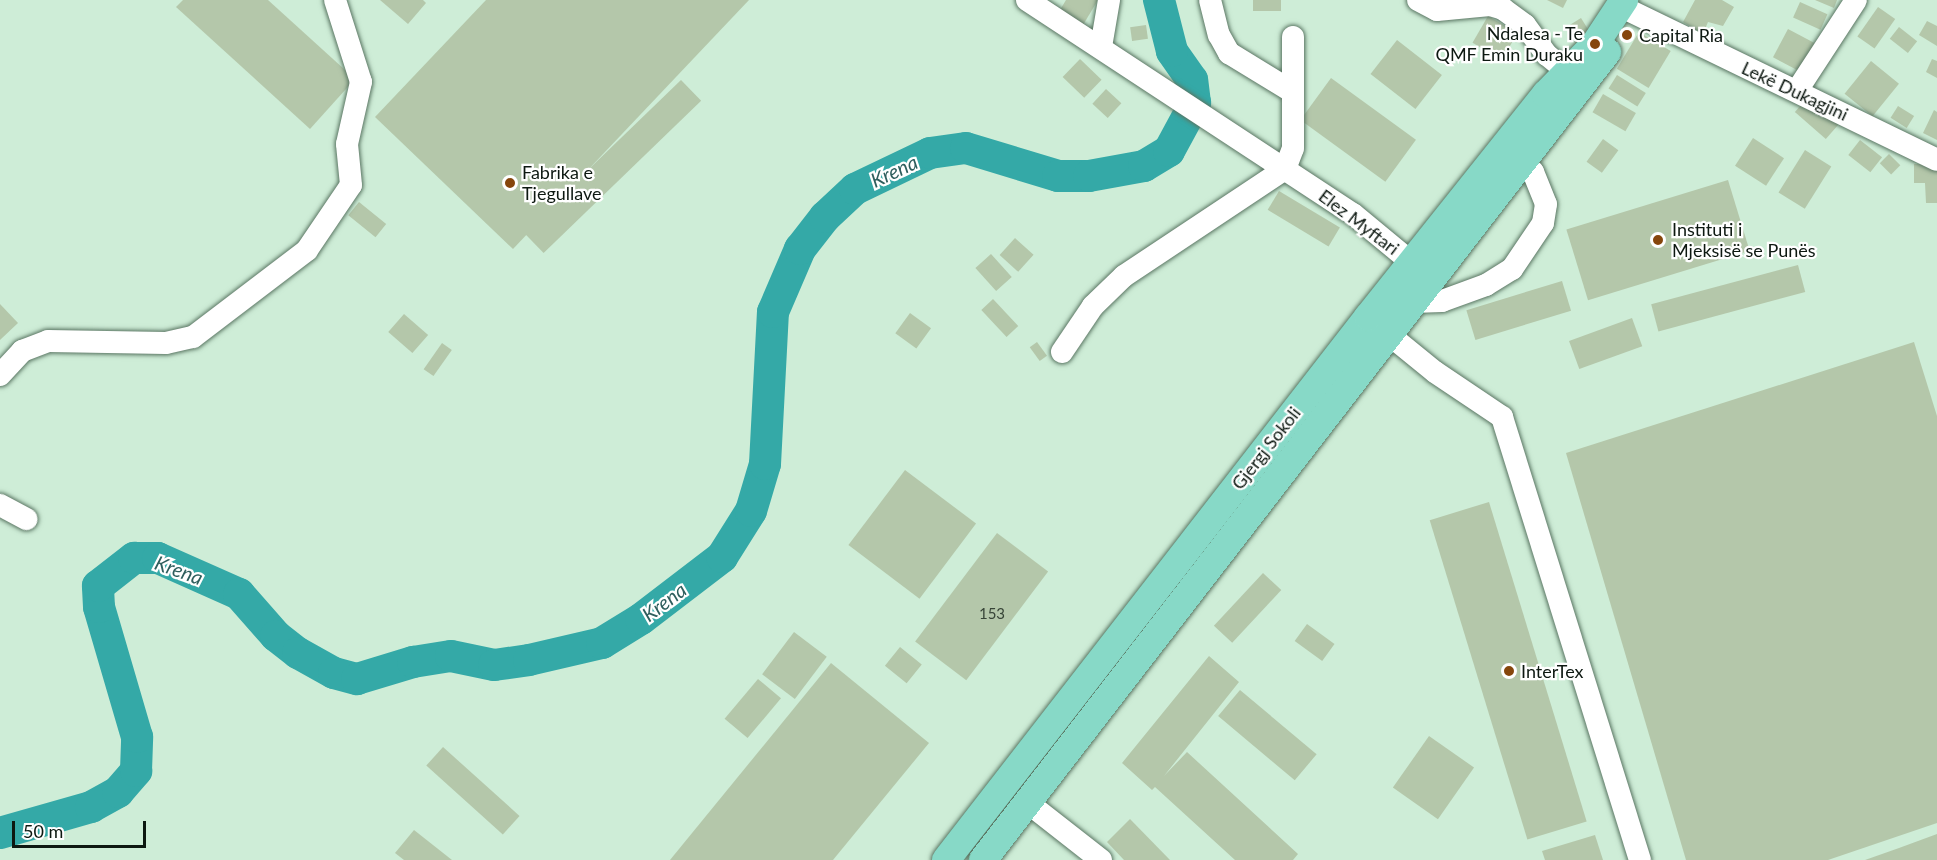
<!DOCTYPE html>
<html>
<head>
<meta charset="utf-8">
<style>
  body { margin:0 }
  #map { position:relative; width:1937px; height:860px; overflow:hidden; background:#ceedd7; font-family:Lato,sans-serif }
  div>[style] { position:absolute }
  .river>* { height:32px; margin:-16px; padding:0 16px; transform-origin:16px; border-radius:16px; background:#34a9a7 }
  .building>* { inset:0; background:#b4c7aa; transform-origin:0 0 }
  .roads { filter:drop-shadow(0 0 2px #5a7663) drop-shadow(0 0 2px #5a7663) }
  .minor>* { height:22px; margin:-11px; padding:0 11px; transform-origin:11px; border-radius:11px; background:#fff }
  .major>* { height:28px; margin:-14px; padding:0 14px; transform-origin:14px; border-radius:14px; background:#87d9c7 }
  .dots>* { width:16px; height:16px; translate:-50% -50%; box-sizing:border-box; border:3px solid #fff; border-radius:50% }
  span { translate:-50% -50%; white-space:nowrap; text-align:center; line-height:1.15; -webkit-text-stroke:4.5px #fff; paint-order:stroke }
  .number-label { font-size:15px; color:#374437 }
  .number-label span { -webkit-text-stroke-width:0 }
  .poi-label { font-size:18px; color:#0d1811 }
  .right { translate:-100% -50%; text-align:right }
  .left { translate:0 -50%; text-align:left }
  .street-label { font-size:18px; color:#0d1811 }
  .water-label { font-size:20px; color:#2e5e5d; font-style:italic }
  .scale { position:absolute; left:12px; top:821px; width:134px; height:27px; box-sizing:border-box; border:3px solid #0d1811; border-top:0; padding-left:8px; font-size:18px; line-height:21px; white-space:nowrap; color:#0d1811; -webkit-text-stroke:4px #fff; paint-order:stroke }
</style>
</head>
<body>
<div id="map">
  <div class="river">
    <i style="left:0;top:833px;width:95px;rotate:-15.9deg"></i>
    <i style="left:91px;top:807px;width:31px;rotate:-29deg"></i>
    <i style="left:118px;top:792px;width:28px;rotate:-49deg"></i>
    <i style="left:136px;top:771px;width:34px;rotate:-88deg"></i>
    <i style="left:137px;top:737px;width:135px;rotate:-106.3deg"></i>
    <i style="left:99px;top:607px;width:21px;rotate:-93deg"></i>
    <i style="left:98px;top:586px;width:46px;rotate:-37.9deg"></i>
    <i style="left:134px;top:558px;width:24px"></i>
    <i style="left:158px;top:558px;width:89px;rotate:24deg"></i>
    <i style="left:239px;top:594px;width:56px;rotate:48.6deg"></i>
    <i style="left:276px;top:636px;width:28px;rotate:38deg"></i>
    <i style="left:298px;top:653px;width:41px;rotate:29.1deg"></i>
    <i style="left:334px;top:673px;width:24px;rotate:15deg"></i>
    <i style="left:357px;top:679px;width:59px;rotate:-16.9deg"></i>
    <i style="left:413px;top:662px;width:38px;rotate:-9deg"></i>
    <i style="left:451px;top:656px;width:44px;rotate:11.8deg"></i>
    <i style="left:494px;top:665px;width:35px;rotate:-8deg"></i>
    <i style="left:529px;top:660px;width:75px;rotate:-13.1deg"></i>
    <i style="left:602px;top:643px;width:46px;rotate:-31.6deg"></i>
    <i style="left:641px;top:619px;width:102px;rotate:-37.4deg"></i>
    <i style="left:722px;top:557px;width:54px;rotate:-57.8deg"></i>
    <i style="left:751px;top:511px;width:49px;rotate:-73.4deg"></i>
    <i style="left:765px;top:464px;width:152px;rotate:-87deg"></i>
    <i style="left:773px;top:312px;width:69px;rotate:-66.8deg"></i>
    <i style="left:800px;top:249px;width:41px;rotate:-52deg"></i>
    <i style="left:825px;top:217px;width:41px;rotate:-43deg"></i>
    <i style="left:855px;top:189px;width:83px;rotate:-25.6deg"></i>
    <i style="left:930px;top:153px;width:36px;rotate:-8deg"></i>
    <i style="left:966px;top:148px;width:96px;rotate:16.9deg"></i>
    <i style="left:1058px;top:176px;width:31px"></i>
    <i style="left:1089px;top:176px;width:56px;rotate:-10.3deg"></i>
    <i style="left:1144px;top:166px;width:29px;rotate:-31deg"></i>
    <i style="left:1169px;top:151px;width:55px;rotate:-61.6deg"></i>
    <i style="left:1195px;top:103px;width:23px;rotate:-97deg"></i>
    <i style="left:1192px;top:80px;width:35px;rotate:-125deg"></i>
    <i style="left:1172px;top:51px;width:53px;rotate:-104.3deg"></i>
  </div>
  <div class="building">
    <i style="clip-path:polygon(183px 0,268px 0,355px 79px,310px 129px,176px 7px)"></i>
    <i style="clip-path:polygon(380px 0,423px 0,426px 3px,408px 24px)"></i>
    <i style="clip-path:polygon(486px 0,749px 0,513px 249px,375px 117px)"></i>
    <i style="clip-path:polygon(1066px 0,1098px 0,1083px 25px,1060px 10px)"></i>
    <i style="left:1253px;top:0;width:28px;height:11px"></i>
    <i style="clip-path:polygon(1547px 0,1567px 0,1563px 8px)"></i>
    <i style="clip-path:polygon(1695px 0,1722px 0,1734px 7px,1723px 26px,1708px 22px,1703px 34px,1683px 22px)"></i>
    <i style="clip-path:polygon(1815px 0,1837px 0,1834px 8px)"></i>
    <i style="left:1800px;top:2px;width:30px;height:17px;rotate:24deg"></i>
    <i style="left:1878px;top:7px;width:21px;height:36px;rotate:35deg"></i>
    <i style="left:1488px;top:16px;width:34px;height:31px;rotate:30deg"></i>
    <i style="left:1581px;top:18px;width:22px;height:18px;rotate:58deg"></i>
    <i style="clip-path:polygon(1927px 21px,1937px 26px,1937px 46px,1919px 35px)"></i>
    <i style="left:1146px;top:25px;width:14px;height:16px;rotate:82deg"></i>
    <i style="left:1899px;top:27px;width:23px;height:15px;rotate:38deg"></i>
    <i style="left:1788px;top:29px;width:30px;height:32px;rotate:28deg"></i>
    <i style="left:1639px;top:32px;width:37px;height:43px;rotate:31deg"></i>
    <i style="left:1397px;top:40px;width:57px;height:43px;rotate:38deg"></i>
    <i style="left:1080px;top:59px;width:30px;height:25px;rotate:44deg"></i>
    <i style="clip-path:polygon(1932px 59px,1937px 61px,1937px 78px,1926px 72px)"></i>
    <i style="left:1871px;top:61px;width:36px;height:42px;rotate:39deg"></i>
    <i style="left:1617px;top:75px;width:34px;height:16px;rotate:32deg"></i>
    <i style="left:1331px;top:78px;width:105px;height:52px;rotate:36deg"></i>
    <i style="left:681px;top:80px;width:29px;height:219px;rotate:46deg"></i>
    <i style="left:1106px;top:89px;width:21px;height:20px;rotate:43deg"></i>
    <i style="left:1603px;top:94px;width:38px;height:21px;rotate:30deg"></i>
    <i style="left:1808px;top:97px;width:41px;height:20px;rotate:41deg"></i>
    <i style="left:1898px;top:106px;width:19px;height:14px;rotate:32deg"></i>
    <i style="clip-path:polygon(1934px 110px,1937px 112px,1937px 140px,1923px 133px)"></i>
    <i style="left:1753px;top:138px;width:37px;height:33px;rotate:33deg"></i>
    <i style="left:1603px;top:139px;width:19px;height:28px;rotate:36deg"></i>
    <i style="left:1860px;top:140px;width:28px;height:19px;rotate:38deg"></i>
    <i style="left:1805px;top:150px;width:31px;height:50px;rotate:32deg"></i>
    <i style="left:1889px;top:154px;width:16px;height:13px;rotate:45deg"></i>
    <i style="clip-path:polygon(1914px 164px,1937px 164px,1937px 203px,1926px 203px,1925px 183px,1914px 183px)"></i>
    <i style="left:1728px;top:180px;width:74px;height:169px;rotate:73deg"></i>
    <i style="left:1279px;top:191px;width:71px;height:22px;rotate:31deg"></i>
    <i style="left:359px;top:202px;width:35px;height:17px;rotate:39deg"></i>
    <i style="left:1015px;top:238px;width:25px;height:23px;rotate:42deg"></i>
    <i style="left:991px;top:254px;width:31px;height:21px;rotate:48deg"></i>
    <i style="left:1798px;top:265px;width:28px;height:152px;rotate:75deg"></i>
    <i style="left:1562px;top:281px;width:31px;height:100px;rotate:73deg"></i>
    <i style="left:993px;top:299px;width:37px;height:16px;rotate:47deg"></i>
    <i style="clip-path:polygon(0 304px,18px 323px,0 340px)"></i>
    <i style="left:910px;top:313px;width:26px;height:25px;rotate:36deg"></i>
    <i style="left:404px;top:314px;width:32px;height:24px;rotate:41deg"></i>
    <i style="left:1632px;top:318px;width:30px;height:67px;rotate:70deg"></i>
    <i style="left:1037px;top:342px;width:17px;height:9px;rotate:54deg"></i>
    <i style="clip-path:polygon(1914px 342px,1937px 416px,1937px 823px,1828px 860px,1686px 860px,1566px 453px)"></i>
    <i style="left:442px;top:343px;width:12px;height:32px;rotate:35deg"></i>
    <i style="left:905px;top:470px;width:89px;height:94px;rotate:37deg"></i>
    <i style="left:1489px;top:502px;width:334px;height:62px;rotate:73deg"></i>
    <i style="left:997px;top:533px;width:64px;height:136px;rotate:37deg"></i>
    <i style="left:1263px;top:573px;width:25px;height:72px;rotate:43deg"></i>
    <i style="left:1307px;top:624px;width:34px;height:21px;rotate:36deg"></i>
    <i style="left:794px;top:632px;width:41px;height:53px;rotate:37deg"></i>
    <i style="left:900px;top:647px;width:28px;height:24px;rotate:39deg"></i>
    <i style="clip-path:polygon(1209px 656px,1239px 682px,1164px 776px,1187px 752px,1298px 854px,1293px 860px,1235px 860px,1155px 787px,1152px 790px,1122px 763px)"></i>
    <i style="clip-path:polygon(831px 663px,929px 743px,833px 860px,670px 860px)"></i>
    <i style="left:758px;top:679px;width:30px;height:52px;rotate:40deg"></i>
    <i style="left:1240px;top:690px;width:100px;height:34px;rotate:40deg"></i>
    <i style="left:1429px;top:736px;width:55px;height:63px;rotate:35deg"></i>
    <i style="left:443px;top:747px;width:103px;height:25px;rotate:42deg"></i>
    <i style="clip-path:polygon(1130px 819px,1170px 860px,1124px 860px,1107px 842px)"></i>
    <i style="clip-path:polygon(414px 830px,452px 860px,404px 860px,395px 853px)"></i>
    <i style="clip-path:polygon(1937px 834px,1937px 860px,1865px 860px,1899px 848px)"></i>
    <i style="clip-path:polygon(1595px 835px,1603px 860px,1545px 860px,1542px 851px)"></i>
  </div>
  <div class="roads">
    <div class="minor">
      <i style="left:1027px;top:0;width:390px;rotate:33.3deg"></i>
      <i style="left:1353px;top:214px;width:91px;rotate:39.6deg"></i>
      <i style="left:1210px;top:0;width:36px;rotate:76deg"></i>
      <i style="left:1219px;top:35px;width:21px;rotate:61deg"></i>
      <i style="left:1229px;top:53px;width:75px;rotate:31.4deg"></i>
      <i style="left:1418px;top:0;width:21px;rotate:28deg"></i>
      <i style="left:1437px;top:10px;width:53px;rotate:-5.4deg"></i>
      <i style="left:1490px;top:5px;width:14px;rotate:17deg"></i>
      <i style="left:1503px;top:9px;width:27px;rotate:36deg"></i>
      <i style="left:1525px;top:25px;width:37px;rotate:54deg"></i>
      <i style="left:1547px;top:55px;width:26px;rotate:39deg"></i>
      <i style="left:1620px;top:6px;width:352px;rotate:25.9deg"></i>
      <i style="left:1101px;top:47px;width:48px;rotate:-80.3deg"></i>
      <i style="left:1798px;top:89px;width:106px;rotate:-56.9deg"></i>
      <i style="left:1413px;top:302px;width:29px;rotate:-2deg"></i>
      <i style="left:1442px;top:301px;width:47px;rotate:-20deg"></i>
      <i style="left:1486px;top:285px;width:31px;rotate:-32deg"></i>
      <i style="left:1512px;top:269px;width:55px;rotate:-56deg"></i>
      <i style="left:1543px;top:223px;width:19px;rotate:-81deg"></i>
      <i style="left:1546px;top:204px;width:35px;rotate:-112deg"></i>
      <i style="left:1533px;top:172px;width:16px;rotate:-135deg"></i>
      <i style="left:1376px;top:324px;width:76px;rotate:39.1deg"></i>
      <i style="left:1435px;top:372px;width:81px;rotate:33.9deg"></i>
      <i style="left:1502px;top:417px;width:464px;rotate:72.7deg"></i>
      <i style="left:1062px;top:352px;width:55px;rotate:-56deg"></i>
      <i style="left:1093px;top:306px;width:43px;rotate:-44.1deg"></i>
      <i style="left:1124px;top:276px;width:193px;rotate:-33.6deg"></i>
      <i style="left:1285px;top:169px;width:22px;rotate:-69deg"></i>
      <i style="left:1293px;top:148px;width:111px;rotate:-90deg"></i>
      <i style="left:0;top:375px;width:33px;rotate:-47deg"></i>
      <i style="left:22px;top:351px;width:28px;rotate:-21deg"></i>
      <i style="left:48px;top:341px;width:118px;rotate:1deg"></i>
      <i style="left:166px;top:343px;width:28px;rotate:-13deg"></i>
      <i style="left:193px;top:337px;width:143px;rotate:-37.3deg"></i>
      <i style="left:307px;top:250px;width:78px;rotate:-55.9deg"></i>
      <i style="left:351px;top:185px;width:41px;rotate:-95.6deg"></i>
      <i style="left:347px;top:144px;width:64px;rotate:-77.3deg"></i>
      <i style="left:361px;top:82px;width:86px;rotate:-107.6deg"></i>
      <i style="left:0;top:505px;width:30px;rotate:28deg"></i>
      <i style="left:1027px;top:802px;width:94px;rotate:38.1deg"></i>
    </div>
    <div class="major">
      <i style="left:946px;top:860px;width:688px;rotate:-52.15deg"></i>
      <i style="left:1368px;top:317px;width:285px;rotate:-51.4deg"></i>
      <i style="left:1546px;top:94px;width:70px;rotate:-45.6deg"></i>
      <i style="left:1595px;top:44px;width:53px;rotate:-56.6deg"></i>
      <i style="left:983px;top:860px;width:1021px;rotate:-52.32deg"></i>
    </div>
  </div>
  <div class="dots">
    <i style="left:1627px;top:35px;background:#86460c"></i>
    <i style="left:1595px;top:44px;background:#86460c"></i>
    <i style="left:510px;top:183px;background:#86460c"></i>
    <i style="left:1658px;top:240px;background:#86460c"></i>
    <i style="left:1509px;top:671px;background:#86460c"></i>
  </div>
  <div class="number-label">
    <span style="left:992px;top:614px">153</span>
  </div>
  <div class="poi-label">
    <span class="right" style="left:1583px;top:44px">Ndalesa - Te<br>QMF Emin Duraku</span>
    <span class="left" style="left:1639px;top:35px">Capital Ria</span>
    <span class="left" style="left:522px;top:183px">Fabrika e<br>Tjegullave</span>
    <span class="left" style="left:1672px;top:240px">Instituti i<br>Mjeksisë se Punës</span>
    <span class="left" style="left:1521px;top:671px">InterTex</span>
  </div>
  <div class="street-label">
    <span style="left:1795px;top:91px;rotate:25deg">Lekë Dukagjini</span>
    <span style="left:1359px;top:222px;rotate:37deg">Elez Myftari</span>
    <span style="left:1266px;top:448px;rotate:-52deg">Gjergj Sokoli</span>
  </div>
  <div class="water-label">
    <span style="left:894px;top:171px;rotate:-25deg">Krena</span>
    <span style="left:179px;top:570px;rotate:20deg">Krena</span>
    <span style="left:664px;top:602px;rotate:-37deg">Krena</span>
  </div>
  <div class="scale">50 m</div>
</div>
</body>
</html>
